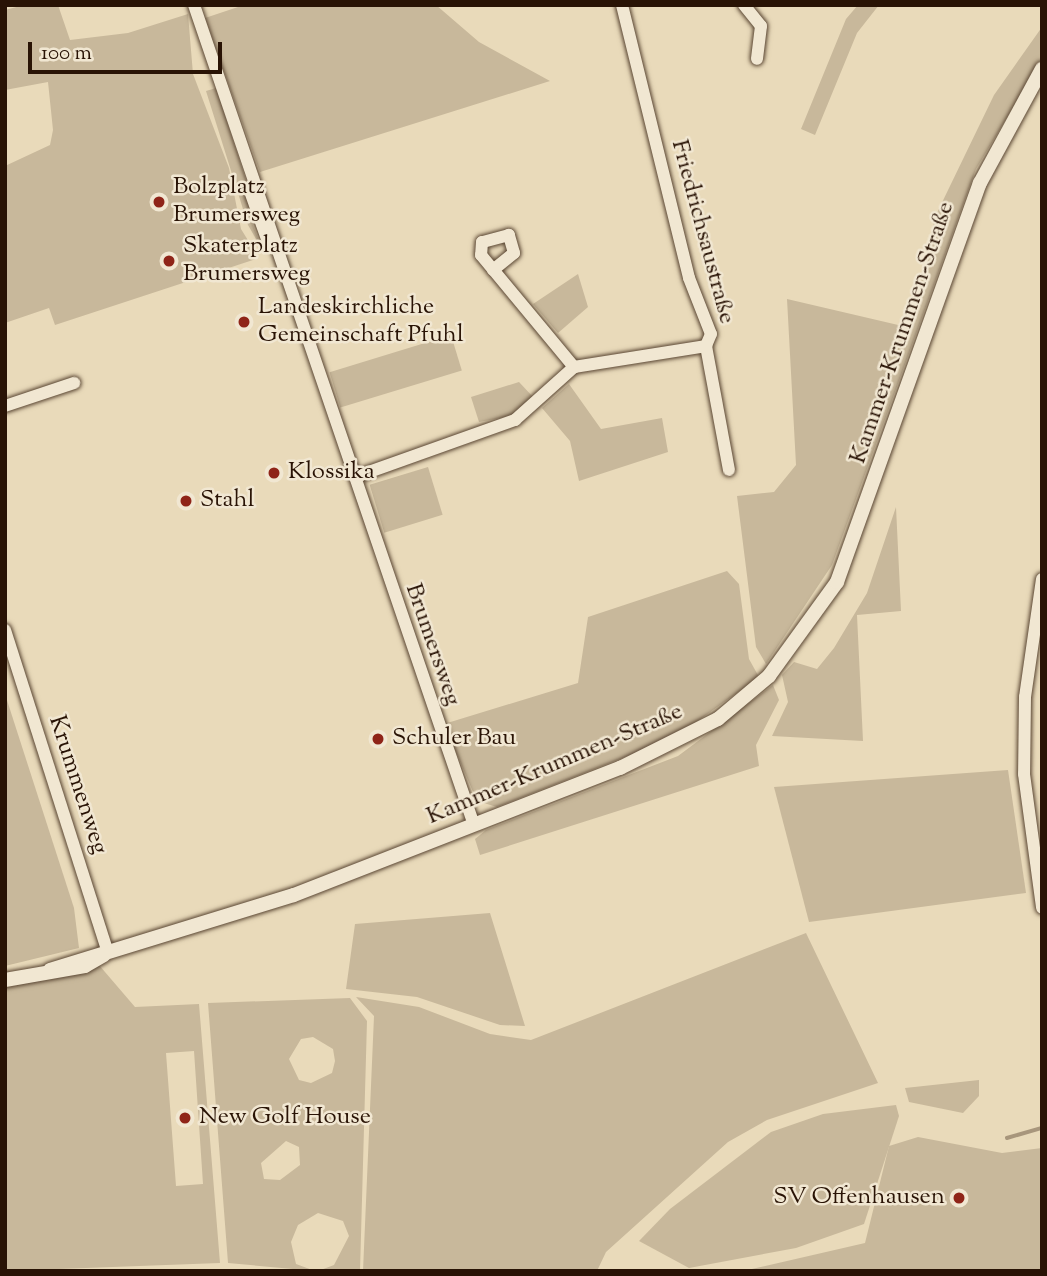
<!DOCTYPE html>
<html>
<head>
<meta charset="utf-8">
<style>
  body { margin:0 }
  #map { position:relative; width:1047px; height:1276px; overflow:hidden; background:#e9daba; font-family:"Sorts Mill Goudy",serif }
  div>[style] { position:absolute }
  .green>* { inset:0; background:#c8b89b; transform-origin:0 0 }
  .stream>* { height:3.5px; margin:-1.75px; padding:0 1.75px; transform-origin:1.75px; border-radius:1.75px; background:#a8967c }
  .roads { filter:drop-shadow(0 0 2px #594532) drop-shadow(0 0 2px #594532) }
  .minor>* { height:12px; margin:-6px; padding:0 6px; transform-origin:6px; border-radius:6px; background:#f1e7d2 }
  .tertiary>* { height:14px; margin:-7px; padding:0 7px; transform-origin:7px; border-radius:7px; background:#f1e7d2 }
  .dots>* { width:19px; height:19px; translate:-50% -50%; box-sizing:border-box; border:4px solid #f1e7d2; border-radius:50% }
  span { translate:-50% -50%; white-space:nowrap; text-align:center; line-height:1.15; -webkit-text-stroke:5px #f1e7d2; paint-order:stroke }
  .poi-label { font-size:24px; color:#291305 }
  .left { translate:0 -50%; text-align:left }
  .right { translate:-100% -50%; text-align:right }
  .street-label { font-size:24px; color:#291305 }
  .frame { position:absolute; inset:0; border:7px solid #291305; pointer-events:none }
  .scale { position:absolute; left:28px; top:42px; width:194px; height:32px; box-sizing:border-box; border:4px solid #291305; border-top:0; padding-left:9px; font-size:21px; line-height:24px; white-space:nowrap; color:#291305; -webkit-text-stroke:5px #f1e7d2; paint-order:stroke }
</style>
</head>
<body>
<div id="map">
  <div class="green">
    <i style="clip-path:polygon(24px 5px,58px 5px,70px 40px,128px 33px,188px 14px,193px 74px,229px 168px,241px 229px,259px 258px,55px 325px,49px 308px,5px 323px,5px 166px,50px 145px,53px 130px,48px 82px,5px 90px,5px 10px)"></i>
    <i style="clip-path:polygon(244px 5px,436px 5px,479px 42px,550px 81px,260px 172px,205px 18px)"></i>
    <i style="clip-path:polygon(858px 5px,879px 5px,857px 33px,815px 135px,801px 129px,846px 19px)"></i>
    <i style="clip-path:polygon(1042px 27px,1042px 59px,976px 169px,832px 565px,766px 664px,756px 647px,737px 496px,774px 492px,796px 465px,787px 299px,911px 328px,935px 217px,994px 95px)"></i>
    <i style="clip-path:polygon(216px 88px,246px 180px,252px 223px,264px 253px,248px 225px,206px 91px)"></i>
    <i style="clip-path:polygon(578px 274px,588px 307px,558px 333px,533px 304px)"></i>
    <i style="left:451px;top:335px;width:37px;height:127px;rotate:73deg"></i>
    <i style="clip-path:polygon(519px 382px,534px 398px,516px 415px,479px 422px,471px 397px)"></i>
    <i style="clip-path:polygon(569px 384px,601px 429px,662px 418px,668px 452px,579px 481px,570px 441px,542px 408px)"></i>
    <i style="left:428px;top:467px;width:50px;height:61px;rotate:73deg"></i>
    <i style="clip-path:polygon(896px 507px,901px 611px,857px 615px,863px 741px,772px 736px,788px 702px,782px 675px,794px 662px,817px 669px,834px 648px,867px 593px)"></i>
    <i style="clip-path:polygon(727px 571px,739px 584px,749px 659px,759px 677px,685px 730px,648px 748px,497px 807px,477px 801px,444px 724px,578px 683px,588px 617px)"></i>
    <i style="clip-path:polygon(773px 685px,779px 700px,756px 745px,759px 766px,480px 855px,475px 839px,486px 830px,678px 756px)"></i>
    <i style="clip-path:polygon(5px 694px,74px 908px,79px 948px,5px 966px)"></i>
    <i style="clip-path:polygon(1008px 770px,1026px 893px,809px 922px,774px 787px)"></i>
    <i style="clip-path:polygon(490px 913px,525px 1026px,500px 1025px,417px 997px,346px 989px,355px 924px)"></i>
    <i style="clip-path:polygon(806px 933px,878px 1083px,767px 1120px,728px 1142px,606px 1252px,597px 1271px,363px 1271px,374px 1016px,356px 997px,419px 1007px,490px 1034px,531px 1040px)"></i>
    <i style="clip-path:polygon(evenodd,99px 965px,135px 1007px,199px 1004px,220px 1263px,5px 1271px,5px 988px,99px 965px,194px 1051px,203px 1184px,176px 1186px,166px 1053px,194px 1051px)"></i>
    <i style="clip-path:polygon(evenodd,350px 998px,367px 1021px,360px 1271px,318px 1271px,334px 1265px,349px 1236px,343px 1221px,318px 1213px,298px 1225px,291px 1242px,296px 1264px,315px 1271px,228px 1263px,208px 1003px,350px 998px,313px 1037px,333px 1049px,335px 1061px,332px 1073px,311px 1083px,299px 1080px,289px 1059px,301px 1039px,313px 1037px,350px 998px,286px 1141px,299px 1147px,300px 1165px,280px 1180px,264px 1179px,261px 1163px,286px 1141px)"></i>
    <i style="clip-path:polygon(979px 1080px,979px 1096px,963px 1113px,909px 1102px,905px 1088px)"></i>
    <i style="clip-path:polygon(896px 1105px,899px 1116px,864px 1224px,796px 1248px,689px 1268px,639px 1241px,670px 1209px,771px 1132px,823px 1114px)"></i>
    <i style="clip-path:polygon(918px 1137px,1002px 1153px,1042px 1148px,1042px 1271px,743px 1271px,865px 1243px,889px 1146px)"></i>
  </div>
  <div class="stream">
    <i style="left:1007px;top:1138px;width:36px;rotate:-16deg"></i>
  </div>
  <div class="roads">
    <div class="minor">
      <i style="left:194px;top:5px;width:866px;rotate:71.15deg"></i>
      <i style="left:622px;top:5px;width:281px;rotate:76.2deg"></i>
      <i style="left:689px;top:278px;width:60px;rotate:68.6deg"></i>
      <i style="left:711px;top:334px;width:13px;rotate:113deg"></i>
      <i style="left:706px;top:346px;width:126px;rotate:79.5deg"></i>
      <i style="left:744px;top:5px;width:27px;rotate:51deg"></i>
      <i style="left:761px;top:26px;width:33px;rotate:97deg"></i>
      <i style="left:251px;top:194px;width:51px;rotate:70.5deg"></i>
      <i style="left:493px;top:270px;width:27px;rotate:-39deg"></i>
      <i style="left:514px;top:253px;width:19px;rotate:-106deg"></i>
      <i style="left:509px;top:235px;width:28px;rotate:165deg"></i>
      <i style="left:482px;top:242px;width:13px;rotate:94deg"></i>
      <i style="left:481px;top:255px;width:146px;rotate:50.3deg"></i>
      <i style="left:5px;top:406px;width:73px;rotate:-18.4deg"></i>
      <i style="left:355px;top:477px;width:170px;rotate:-19.6deg"></i>
      <i style="left:515px;top:420px;width:79px;rotate:-41.9deg"></i>
      <i style="left:574px;top:367px;width:134px;rotate:-9deg"></i>
      <i style="left:1042px;top:579px;width:119px;rotate:98.2deg"></i>
      <i style="left:1025px;top:697px;width:77px;rotate:90.7deg"></i>
      <i style="left:1024px;top:774px;width:135px;rotate:82.3deg"></i>
      <i style="left:5px;top:630px;width:338px;rotate:72.3deg"></i>
    </div>
    <div class="tertiary">
      <i style="left:50px;top:970px;width:255px;rotate:-17.1deg"></i>
      <i style="left:294px;top:895px;width:350px;rotate:-21.3deg"></i>
      <i style="left:620px;top:768px;width:110px;rotate:-26.6deg"></i>
      <i style="left:718px;top:719px;width:67px;rotate:-40.1deg"></i>
      <i style="left:769px;top:676px;width:116px;rotate:-54.1deg"></i>
      <i style="left:837px;top:582px;width:424px;rotate:-70.3deg"></i>
      <i style="left:980px;top:183px;width:130px;rotate:-61.5deg"></i>
      <i style="left:5px;top:980px;width:81px;rotate:-9.9deg"></i>
      <i style="left:85px;top:966px;width:22px;rotate:-30deg"></i>
    </div>
  </div>
  <div class="dots">
    <i style="left:159px;top:202px;background:#8f2418"></i>
    <i style="left:169px;top:261px;background:#8f2418"></i>
    <i style="left:244px;top:322px;background:#8f2418"></i>
    <i style="left:274px;top:473px;background:#8f2418"></i>
    <i style="left:186px;top:501px;background:#8f2418"></i>
    <i style="left:378px;top:739px;background:#8f2418"></i>
    <i style="left:185px;top:1118px;background:#8f2418"></i>
    <i style="left:959px;top:1198px;background:#8f2418"></i>
  </div>
  <div class="poi-label">
    <span class="left" style="left:173px;top:202px">Bolzplatz<br>Brumersweg</span>
    <span class="left" style="left:183px;top:261px">Skaterplatz<br>Brumersweg</span>
    <span class="left" style="left:258px;top:322px">Landeskirchliche<br>Gemeinschaft Pfuhl</span>
    <span class="left" style="left:288px;top:473px">Klossika</span>
    <span class="left" style="left:200px;top:501px">Stahl</span>
    <span class="left" style="left:392px;top:739px">Schuler Bau</span>
    <span class="left" style="left:199px;top:1118px">New Golf House</span>
    <span class="right" style="left:945px;top:1198px">SV Offenhausen</span>
  </div>
  <div class="street-label">
    <span style="left:702px;top:232px;rotate:75deg">Friedrichsaustraße</span>
    <span style="left:903px;top:333px;rotate:-71deg">Kammer-Krummen-Straße</span>
    <span style="left:432px;top:645px;rotate:71deg">Brumersweg</span>
    <span style="left:555px;top:765px;rotate:-23deg">Kammer-Krummen-Straße</span>
    <span style="left:77px;top:785px;rotate:72deg">Krummenweg</span>
  </div>
  <div class="frame"></div>
  <div class="scale">100 m</div>
</div>
</body>
</html>
